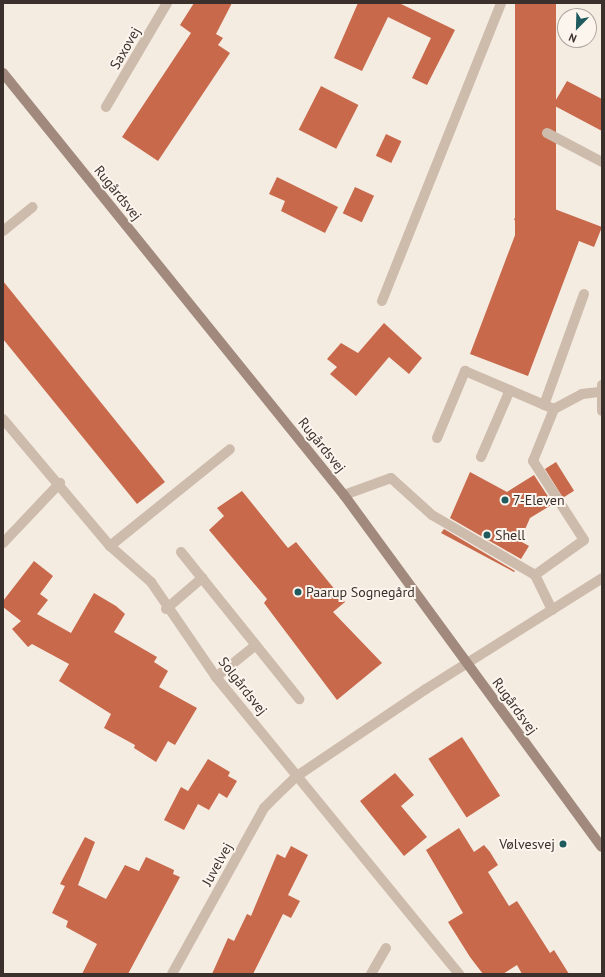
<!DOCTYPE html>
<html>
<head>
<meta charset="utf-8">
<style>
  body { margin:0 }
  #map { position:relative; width:605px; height:977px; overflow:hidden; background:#f4ebe1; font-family:"PT Sans",sans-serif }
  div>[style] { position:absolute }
  .building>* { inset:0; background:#c8694b; transform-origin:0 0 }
  .service>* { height:10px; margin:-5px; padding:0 5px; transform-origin:5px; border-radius:5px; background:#cdbbac }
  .minor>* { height:10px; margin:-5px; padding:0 5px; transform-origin:5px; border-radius:5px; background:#cdbbac }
  .secondary>* { height:10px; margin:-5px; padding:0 5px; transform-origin:5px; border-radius:5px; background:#a18a7d }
  .dots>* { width:11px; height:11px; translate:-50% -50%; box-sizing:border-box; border:2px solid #fbf5ee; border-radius:50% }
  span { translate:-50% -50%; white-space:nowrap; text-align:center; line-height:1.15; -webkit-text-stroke:4px #fbf5ee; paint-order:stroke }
  .street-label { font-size:14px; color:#3b302b }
  .poi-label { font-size:14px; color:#3b302b }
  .left { translate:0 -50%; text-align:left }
  .right { translate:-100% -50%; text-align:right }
  .frame { position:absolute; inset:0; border:4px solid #3b302b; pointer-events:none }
  .north { position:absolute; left:557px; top:8px; width:40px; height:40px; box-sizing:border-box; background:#fbf5ee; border:1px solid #aea6a0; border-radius:50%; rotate:203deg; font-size:11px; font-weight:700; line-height:16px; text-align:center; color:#3b302b }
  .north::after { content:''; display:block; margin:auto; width:14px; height:18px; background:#1f5a5e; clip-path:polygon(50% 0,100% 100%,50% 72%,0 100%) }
</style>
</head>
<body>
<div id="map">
  <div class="building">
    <i style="clip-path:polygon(194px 3px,232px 3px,216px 34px,223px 38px,218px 45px,230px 53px,158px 161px,122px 137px,191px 33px,180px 25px)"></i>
    <i style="clip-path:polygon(358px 3px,399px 3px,455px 30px,427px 85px,412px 78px,431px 38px,388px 17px,362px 71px,334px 58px)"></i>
    <i style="left:515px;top:3px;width:41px;height:293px"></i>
    <i style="clip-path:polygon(567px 81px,602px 99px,602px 131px,553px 105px)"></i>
    <i style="left:321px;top:86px;width:42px;height:49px;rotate:27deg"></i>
    <i style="left:386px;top:134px;width:17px;height:24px;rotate:25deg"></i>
    <i style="clip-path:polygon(277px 177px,338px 207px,325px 233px,281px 211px,285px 201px,269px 194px)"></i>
    <i style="left:355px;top:187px;width:21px;height:29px;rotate:25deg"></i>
    <i style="clip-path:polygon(523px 197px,602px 227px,594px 247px,579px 241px,528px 376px,470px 354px,520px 222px,514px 220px)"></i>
    <i style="clip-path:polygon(3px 281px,165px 482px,137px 504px,3px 339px)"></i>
    <i style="clip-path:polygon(384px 323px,422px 358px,409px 374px,389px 357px,356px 396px,330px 374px,337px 367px,327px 359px,341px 343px,358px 353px)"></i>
    <i style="left:556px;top:462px;width:34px;height:13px;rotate:58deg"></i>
    <i style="clip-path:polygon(470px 472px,507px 492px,534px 475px,553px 504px,530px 518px,520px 541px,529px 546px,521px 559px,450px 518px)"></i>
    <i style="clip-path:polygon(242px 491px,288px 548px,296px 542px,345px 602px,333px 612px,382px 663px,337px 700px,264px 603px,267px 599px,209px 530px,224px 516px,217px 508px)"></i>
    <i style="clip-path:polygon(444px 529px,515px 571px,514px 572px,441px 533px)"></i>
    <i style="clip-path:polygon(34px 561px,53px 576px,40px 594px,48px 600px,37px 614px,71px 633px,94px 593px,116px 606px,125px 614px,114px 632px,157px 657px,154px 662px,168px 671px,159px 687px,197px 708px,175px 745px,168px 741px,156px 762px,134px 748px,135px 745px,104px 728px,111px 714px,59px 681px,69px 664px,32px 644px,28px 647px,12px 629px,21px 621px,3px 607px,3px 601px)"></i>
    <i style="left:462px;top:737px;width:70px;height:40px;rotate:57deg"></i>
    <i style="clip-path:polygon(208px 759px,230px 772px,228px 776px,237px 781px,227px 798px,219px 793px,209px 810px,198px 804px,184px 830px,164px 820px,181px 787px,188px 791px)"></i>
    <i style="clip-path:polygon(395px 773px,414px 795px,401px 806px,427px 837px,404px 856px,360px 801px)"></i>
    <i style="clip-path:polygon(459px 828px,474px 852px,484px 845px,490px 852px,498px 865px,488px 872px,509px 906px,517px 901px,550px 953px,554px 950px,569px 974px,522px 974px,517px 965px,503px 974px,483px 974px,470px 957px,448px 922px,463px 913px,426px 850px)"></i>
    <i style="clip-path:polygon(85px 837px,95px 842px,78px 885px,106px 899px,125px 865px,139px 871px,146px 857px,174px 870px,173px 874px,180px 877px,128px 974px,82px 974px,97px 944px,66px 927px,68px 921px,52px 913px,65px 886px,60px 884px)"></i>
    <i style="clip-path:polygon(291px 846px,308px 855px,288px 895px,300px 901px,291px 918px,283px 914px,253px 974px,212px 974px,228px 938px,234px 941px,247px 914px,251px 916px,277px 854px,285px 858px)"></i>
  </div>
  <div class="service">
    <i style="left:3px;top:231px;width:38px;rotate:-39deg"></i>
    <i style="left:382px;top:301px;width:321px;rotate:-68.2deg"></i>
    <i style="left:544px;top:405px;width:118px;rotate:-70.2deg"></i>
    <i style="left:437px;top:438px;width:73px;rotate:-67.3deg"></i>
    <i style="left:465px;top:371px;width:97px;rotate:23.1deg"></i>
    <i style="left:554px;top:409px;width:32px;rotate:-28deg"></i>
    <i style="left:582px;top:394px;width:17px;rotate:-7deg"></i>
    <i style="left:481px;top:457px;width:73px;rotate:-66.6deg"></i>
    <i style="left:344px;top:495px;width:50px;rotate:-19.9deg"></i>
    <i style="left:391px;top:478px;width:55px;rotate:42.1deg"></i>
    <i style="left:432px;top:515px;width:119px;rotate:30.2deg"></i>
    <i style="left:535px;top:575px;width:39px;rotate:64deg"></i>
    <i style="left:110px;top:546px;width:154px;rotate:-38.9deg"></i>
    <i style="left:181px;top:552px;width:189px;rotate:51.2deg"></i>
    <i style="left:535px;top:575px;width:60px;rotate:-35.5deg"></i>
    <i style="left:584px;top:540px;width:94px;rotate:-122.8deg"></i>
    <i style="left:533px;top:461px;width:56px;rotate:-68deg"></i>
    <i style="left:166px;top:609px;width:48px;rotate:-40.7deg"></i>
    <i style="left:216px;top:677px;width:51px;rotate:-38.7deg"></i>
  </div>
  <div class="minor">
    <i style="left:106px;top:107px;width:121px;rotate:-59.6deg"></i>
    <i style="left:547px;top:133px;width:62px;rotate:27.8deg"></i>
    <i style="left:602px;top:385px;width:26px;rotate:90deg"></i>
    <i style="left:3px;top:419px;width:166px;rotate:49.9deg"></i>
    <i style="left:110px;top:546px;width:55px;rotate:41.3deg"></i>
    <i style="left:151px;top:582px;width:115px;rotate:55.6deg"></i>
    <i style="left:216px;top:677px;width:384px;rotate:50.7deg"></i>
    <i style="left:3px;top:543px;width:83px;rotate:-46.5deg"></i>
    <i style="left:172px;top:974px;width:190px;rotate:-61deg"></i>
    <i style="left:264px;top:808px;width:18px;rotate:-45deg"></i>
    <i style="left:277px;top:795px;width:28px;rotate:-44deg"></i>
    <i style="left:297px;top:776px;width:156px;rotate:-34deg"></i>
    <i style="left:426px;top:689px;width:208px;rotate:-32.2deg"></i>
    <i style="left:371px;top:974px;width:30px;rotate:-60deg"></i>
  </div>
  <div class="secondary">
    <i style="left:3px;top:73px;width:543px;rotate:51.06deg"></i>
    <i style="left:344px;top:495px;width:436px;rotate:53.8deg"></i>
  </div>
  <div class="dots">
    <i style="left:505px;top:500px;background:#1f5a5e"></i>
    <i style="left:487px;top:535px;background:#1f5a5e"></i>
    <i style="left:298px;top:592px;background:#1f5a5e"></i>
    <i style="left:563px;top:844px;background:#1f5a5e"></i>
  </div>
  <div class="street-label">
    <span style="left:125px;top:48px;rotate:-60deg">Saxovej</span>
    <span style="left:118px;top:193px;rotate:51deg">Rugårdsvej</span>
    <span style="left:322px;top:445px;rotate:51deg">Rugårdsvej</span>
    <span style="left:243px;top:686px;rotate:52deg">Solgårdsvej</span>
    <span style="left:515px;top:706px;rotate:54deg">Rugårdsvej</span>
    <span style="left:217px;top:864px;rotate:-61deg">Juvelvej</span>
  </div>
  <div class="poi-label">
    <span class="left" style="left:513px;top:500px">7-Eleven</span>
    <span class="left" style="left:495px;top:535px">Shell</span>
    <span class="left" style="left:306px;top:592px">Paarup Sognegård</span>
    <span class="right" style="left:555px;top:844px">Vølvesvej</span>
  </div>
  <div class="frame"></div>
  <div class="north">N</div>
</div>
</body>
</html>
